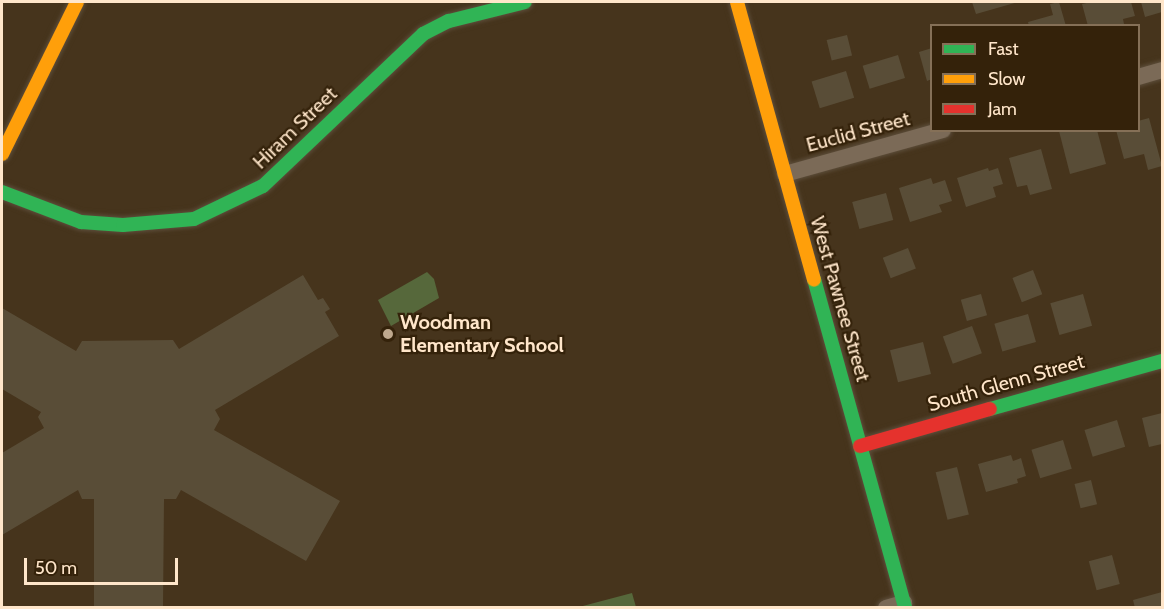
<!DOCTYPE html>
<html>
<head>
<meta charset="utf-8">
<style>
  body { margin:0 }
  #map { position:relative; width:1164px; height:609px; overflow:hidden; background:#46341c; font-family:Cabin,sans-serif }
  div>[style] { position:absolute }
  .green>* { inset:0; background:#56683b }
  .building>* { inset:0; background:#594d37; transform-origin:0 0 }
  .roads { filter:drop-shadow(0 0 2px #5d4e3b) drop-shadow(0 0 2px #5d4e3b) }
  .street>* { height:16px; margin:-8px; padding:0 8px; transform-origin:8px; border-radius:8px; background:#7b6a57 }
  .fast>* { height:14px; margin:-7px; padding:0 7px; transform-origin:7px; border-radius:7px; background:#30b455 }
  .slow>* { height:14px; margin:-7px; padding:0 7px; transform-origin:7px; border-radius:7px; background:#ff9f0a }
  .jam>* { height:14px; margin:-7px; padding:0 7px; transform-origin:7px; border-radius:7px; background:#e5322d }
  .dots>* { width:16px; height:16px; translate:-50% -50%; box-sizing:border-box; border:3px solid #34220a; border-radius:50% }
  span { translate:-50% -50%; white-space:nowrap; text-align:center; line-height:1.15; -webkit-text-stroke:4.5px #34220a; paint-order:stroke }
  .street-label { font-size:20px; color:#ffe6ca }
  .poi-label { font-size:20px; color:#ffe6ca; font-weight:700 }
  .left { translate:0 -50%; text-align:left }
  .frame { position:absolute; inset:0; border:3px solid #ffe6ca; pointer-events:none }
  .legend { position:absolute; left:930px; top:24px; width:210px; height:108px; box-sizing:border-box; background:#34220a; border:2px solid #857057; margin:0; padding:8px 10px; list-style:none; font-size:18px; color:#ffe6ca }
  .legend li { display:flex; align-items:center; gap:12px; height:30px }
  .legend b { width:30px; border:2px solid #857057 }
  .scale { position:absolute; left:24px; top:558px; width:154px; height:27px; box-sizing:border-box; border:3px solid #ffe6ca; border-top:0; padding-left:8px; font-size:18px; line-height:21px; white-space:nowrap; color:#ffe6ca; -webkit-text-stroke:4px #34220a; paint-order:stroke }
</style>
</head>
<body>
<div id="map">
  <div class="green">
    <i style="clip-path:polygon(427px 272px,434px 279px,439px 298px,391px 326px,378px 300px)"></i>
    <i style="clip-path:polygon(632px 593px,636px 607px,579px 607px)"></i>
  </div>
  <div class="building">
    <i style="clip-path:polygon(972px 2px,1018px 2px,976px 14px)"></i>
    <i style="clip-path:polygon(1059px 2px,1066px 26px,1029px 26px,1028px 22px,1053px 15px,1050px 4px)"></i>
    <i style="clip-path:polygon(1091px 2px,1131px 2px,1135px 16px,1123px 19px,1124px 24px,1120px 26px,1088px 26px,1082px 4px)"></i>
    <i style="clip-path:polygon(1141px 2px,1162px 2px,1162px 12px,1145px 17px)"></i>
    <i style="left:847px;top:35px;width:21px;height:21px;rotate:76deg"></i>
    <i style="clip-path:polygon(932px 48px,932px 79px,927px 81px,919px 52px)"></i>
    <i style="left:898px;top:55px;width:24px;height:37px;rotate:73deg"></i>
    <i style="left:846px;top:71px;width:28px;height:36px;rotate:73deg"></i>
    <i style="clip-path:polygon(1149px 118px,1162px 166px,1148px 170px,1144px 154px,1124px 159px,1116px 130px,1138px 130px,1138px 121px)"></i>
    <i style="clip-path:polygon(1097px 130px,1106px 164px,1070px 174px,1059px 131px)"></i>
    <i style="clip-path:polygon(1041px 149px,1052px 189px,1030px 195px,1027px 185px,1017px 187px,1009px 158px)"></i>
    <i style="clip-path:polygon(988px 168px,989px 171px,998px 168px,1003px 184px,993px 187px,996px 197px,966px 207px,957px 178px)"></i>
    <i style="clip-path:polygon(931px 178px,933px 184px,945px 180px,952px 201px,939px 205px,942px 212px,910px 222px,899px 188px)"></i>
    <i style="left:886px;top:193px;width:28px;height:35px;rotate:75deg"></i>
    <i style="left:908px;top:248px;width:22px;height:27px;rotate:69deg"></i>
    <i style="left:1033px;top:270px;width:26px;height:22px;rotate:69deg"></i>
    <i style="clip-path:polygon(303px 275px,318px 300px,323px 298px,330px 309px,325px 312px,339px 336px,215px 410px,220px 419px,214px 430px,340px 501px,306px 561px,181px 490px,176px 499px,164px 499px,163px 608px,94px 608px,94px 499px,82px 499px,78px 490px,2px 535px,2px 453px,44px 428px,38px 417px,41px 412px,2px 389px,2px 308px,76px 351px,82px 341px,173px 340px,179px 349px)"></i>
    <i style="left:981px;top:294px;width:22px;height:21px;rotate:74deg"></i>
    <i style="left:1083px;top:294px;width:33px;height:34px;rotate:74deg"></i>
    <i style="left:1028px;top:314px;width:29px;height:35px;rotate:74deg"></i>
    <i style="left:972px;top:326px;width:29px;height:31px;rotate:70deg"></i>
    <i style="left:923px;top:342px;width:33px;height:34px;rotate:76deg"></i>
    <i style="clip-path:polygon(1162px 413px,1162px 444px,1149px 447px,1142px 418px)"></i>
    <i style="left:1117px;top:420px;width:28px;height:34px;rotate:73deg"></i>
    <i style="left:1063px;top:440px;width:30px;height:33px;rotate:73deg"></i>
    <i style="clip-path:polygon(1011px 455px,1013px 461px,1021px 458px,1026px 476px,1017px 479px,1018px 483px,986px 492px,978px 464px)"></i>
    <i style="left:957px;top:467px;width:49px;height:22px;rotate:76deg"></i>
    <i style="left:1091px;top:480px;width:25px;height:17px;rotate:76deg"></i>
    <i style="left:1112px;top:555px;width:30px;height:24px;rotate:75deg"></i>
    <i style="clip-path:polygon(1162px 592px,1162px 608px,1135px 608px,1133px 600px)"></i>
  </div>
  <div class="roads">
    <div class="street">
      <i style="left:1138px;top:77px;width:25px;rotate:-16deg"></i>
      <i style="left:785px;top:174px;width:164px;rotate:-15.6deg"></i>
      <i style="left:886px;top:608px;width:19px;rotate:-16deg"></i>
    </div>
    <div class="fast">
      <i style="left:2px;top:192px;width:85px;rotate:20.8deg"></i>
      <i style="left:81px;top:222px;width:42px;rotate:4.1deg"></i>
      <i style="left:123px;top:225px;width:71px;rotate:-4.8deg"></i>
      <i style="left:194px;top:219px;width:76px;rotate:-25.6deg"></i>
      <i style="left:263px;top:186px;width:221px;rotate:-43.5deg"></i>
      <i style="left:423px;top:34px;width:29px;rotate:-27deg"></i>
      <i style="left:449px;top:21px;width:78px;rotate:-14deg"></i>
      <i style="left:814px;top:279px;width:341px;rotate:74.5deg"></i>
      <i style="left:990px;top:409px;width:179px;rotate:-15.6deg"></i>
    </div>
    <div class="slow">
      <i style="left:737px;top:2px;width:288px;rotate:74.5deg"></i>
      <i style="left:2px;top:154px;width:169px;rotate:-63.7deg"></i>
    </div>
    <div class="jam">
      <i style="left:860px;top:446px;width:135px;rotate:-15.9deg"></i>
    </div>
  </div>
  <div class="dots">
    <i style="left:388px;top:334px;background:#bea88d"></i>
  </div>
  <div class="street-label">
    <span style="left:295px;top:128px;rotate:-44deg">Hiram Street</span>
    <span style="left:858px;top:132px;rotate:-15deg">Euclid Street</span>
    <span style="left:840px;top:299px;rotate:74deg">West Pawnee Street</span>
    <span style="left:1006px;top:383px;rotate:-16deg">South Glenn Street</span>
  </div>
  <div class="poi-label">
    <span class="left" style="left:400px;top:334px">Woodman<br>Elementary School</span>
  </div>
  <div class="frame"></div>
  <ul class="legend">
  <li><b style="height:8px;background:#30b455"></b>Fast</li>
  <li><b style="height:8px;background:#ff9f0a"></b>Slow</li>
  <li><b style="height:8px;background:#e5322d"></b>Jam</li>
  </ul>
  <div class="scale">50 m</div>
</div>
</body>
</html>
